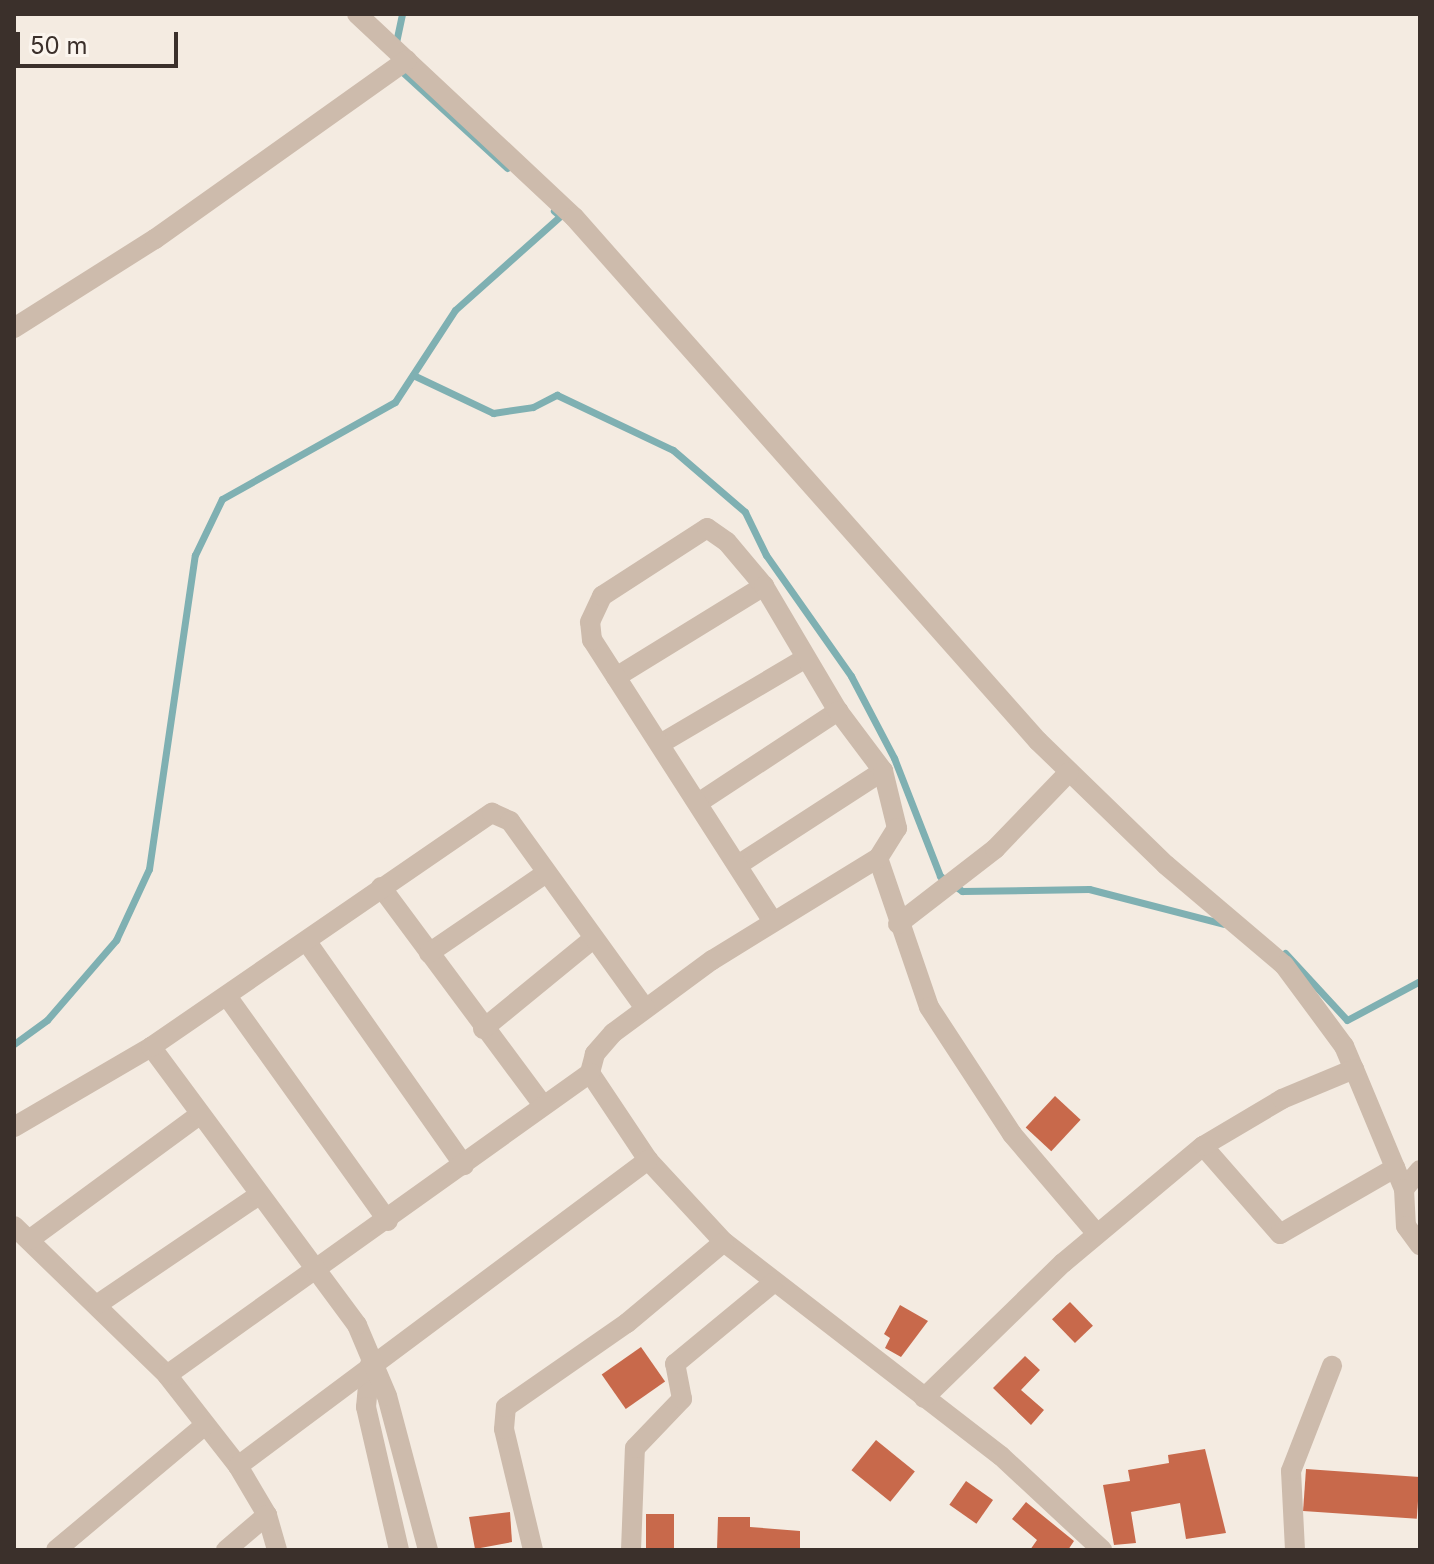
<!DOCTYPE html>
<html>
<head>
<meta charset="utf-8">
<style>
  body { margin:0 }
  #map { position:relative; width:1434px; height:1564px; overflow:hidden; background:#f4ebe1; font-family:Inter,sans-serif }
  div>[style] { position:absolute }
  .stream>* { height:7px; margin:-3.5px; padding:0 3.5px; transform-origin:3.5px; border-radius:3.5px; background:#7fb0b2 }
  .building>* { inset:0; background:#c8694b; transform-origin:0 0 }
  .minor>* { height:20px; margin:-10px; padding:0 10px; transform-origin:10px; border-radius:10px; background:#cdbbac }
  span { translate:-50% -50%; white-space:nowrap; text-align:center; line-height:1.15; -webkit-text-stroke:6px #fbf5ee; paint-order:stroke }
  .frame { position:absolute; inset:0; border:16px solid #3b302b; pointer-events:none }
  .scale { position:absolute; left:16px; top:32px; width:162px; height:36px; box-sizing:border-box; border:4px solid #3b302b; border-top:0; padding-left:10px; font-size:24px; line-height:28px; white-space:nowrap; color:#3b302b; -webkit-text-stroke:6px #fbf5ee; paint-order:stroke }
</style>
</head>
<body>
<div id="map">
  <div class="stream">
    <i style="left:395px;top:47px;width:34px;rotate:-78deg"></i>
    <i style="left:398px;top:68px;width:148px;rotate:42.5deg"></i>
    <i style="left:413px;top:375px;width:89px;rotate:25.4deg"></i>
    <i style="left:493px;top:413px;width:40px;rotate:-8.5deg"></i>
    <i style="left:533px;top:407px;width:27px;rotate:-27deg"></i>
    <i style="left:557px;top:395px;width:128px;rotate:25.4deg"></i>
    <i style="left:673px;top:450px;width:95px;rotate:40.7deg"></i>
    <i style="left:745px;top:512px;width:48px;rotate:64deg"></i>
    <i style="left:766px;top:555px;width:148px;rotate:54.9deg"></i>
    <i style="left:851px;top:676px;width:93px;rotate:62.3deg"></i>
    <i style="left:894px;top:758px;width:127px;rotate:68.7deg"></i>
    <i style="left:940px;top:876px;width:27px;rotate:34deg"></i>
    <i style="left:962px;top:891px;width:127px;rotate:-0.9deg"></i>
    <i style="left:1089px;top:889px;width:139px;rotate:14.5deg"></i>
    <i style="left:1285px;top:953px;width:91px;rotate:47.2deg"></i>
    <i style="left:1347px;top:1020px;width:83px;rotate:-28.1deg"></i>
    <i style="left:14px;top:1044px;width:41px;rotate:-36deg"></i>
    <i style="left:47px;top:1020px;width:106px;rotate:-49.2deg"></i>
    <i style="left:116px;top:940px;width:78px;rotate:-65.1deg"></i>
    <i style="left:149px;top:869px;width:317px;rotate:-81.7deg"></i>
    <i style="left:195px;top:555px;width:62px;rotate:-64.3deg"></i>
    <i style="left:222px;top:499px;width:198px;rotate:-29.3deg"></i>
    <i style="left:395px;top:402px;width:110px;rotate:-56.9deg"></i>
    <i style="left:455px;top:310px;width:141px;rotate:-41.8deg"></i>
    <i style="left:560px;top:216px;width:8px;rotate:-140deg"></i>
  </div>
  <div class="building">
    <i style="left:1055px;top:1096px;width:35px;height:43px;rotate:43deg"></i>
    <i style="left:1070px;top:1302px;width:33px;height:25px;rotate:46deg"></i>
    <i style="clip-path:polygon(900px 1305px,928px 1321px,901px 1357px,885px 1348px,890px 1338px,884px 1334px)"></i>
    <i style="left:641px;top:1347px;width:42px;height:48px;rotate:55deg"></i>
    <i style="clip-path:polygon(1025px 1356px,1040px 1370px,1021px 1390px,1044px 1410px,1031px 1425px,993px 1388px)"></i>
    <i style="left:876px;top:1440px;width:50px;height:39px;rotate:39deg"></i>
    <i style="clip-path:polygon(1205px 1449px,1226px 1533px,1186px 1539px,1180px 1503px,1131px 1512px,1136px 1543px,1114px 1545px,1103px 1485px,1130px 1481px,1128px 1470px,1169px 1463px,1168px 1455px)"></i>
    <i style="left:1306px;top:1469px;width:114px;height:42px;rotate:4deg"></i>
    <i style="left:966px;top:1481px;width:33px;height:29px;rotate:35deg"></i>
    <i style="clip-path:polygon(1026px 1502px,1074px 1541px,1068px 1550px,1030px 1550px,1037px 1540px,1012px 1519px)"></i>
    <i style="clip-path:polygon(510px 1512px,512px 1542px,475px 1549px,469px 1517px)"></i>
    <i style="left:646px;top:1514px;width:28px;height:36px"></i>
    <i style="clip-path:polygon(718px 1517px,750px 1517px,750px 1527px,800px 1531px,800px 1550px,717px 1550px)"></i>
  </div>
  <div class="minor">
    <i style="left:357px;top:14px;width:297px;rotate:43.1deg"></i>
    <i style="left:574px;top:217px;width:700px;rotate:48.48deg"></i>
    <i style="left:1038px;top:741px;width:178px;rotate:44.1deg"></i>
    <i style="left:1166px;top:865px;width:155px;rotate:40.3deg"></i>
    <i style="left:1284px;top:965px;width:101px;rotate:53.5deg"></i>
    <i style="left:1344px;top:1046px;width:25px;rotate:67deg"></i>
    <i style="left:14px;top:328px;width:167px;rotate:-32.3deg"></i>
    <i style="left:155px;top:239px;width:309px;rotate:-35.4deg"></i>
    <i style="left:616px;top:677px;width:174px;rotate:-31.6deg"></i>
    <i style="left:660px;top:744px;width:169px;rotate:-30.5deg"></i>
    <i style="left:698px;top:803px;width:168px;rotate:-33.3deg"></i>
    <i style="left:878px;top:858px;width:157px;rotate:71.1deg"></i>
    <i style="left:929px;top:1007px;width:152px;rotate:56.8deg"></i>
    <i style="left:1012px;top:1134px;width:131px;rotate:49.6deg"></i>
    <i style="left:738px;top:865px;width:173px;rotate:-33deg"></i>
    <i style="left:381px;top:887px;width:272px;rotate:53.4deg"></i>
    <i style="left:772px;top:920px;width:333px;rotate:-122.7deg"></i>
    <i style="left:592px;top:640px;width:18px;rotate:-96deg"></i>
    <i style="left:590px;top:622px;width:29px;rotate:-65deg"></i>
    <i style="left:602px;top:596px;width:125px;rotate:-32.9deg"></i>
    <i style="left:707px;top:528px;width:24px;rotate:35deg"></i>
    <i style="left:727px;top:542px;width:57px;rotate:49.9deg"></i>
    <i style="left:764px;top:586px;width:145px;rotate:59.4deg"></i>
    <i style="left:838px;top:711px;width:75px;rotate:53.1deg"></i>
    <i style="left:883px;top:771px;width:59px;rotate:76.2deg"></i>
    <i style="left:897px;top:828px;width:36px;rotate:122deg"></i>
    <i style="left:878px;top:858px;width:195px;rotate:148.4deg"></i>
    <i style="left:712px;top:960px;width:123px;rotate:143.6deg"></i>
    <i style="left:613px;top:1033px;width:28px;rotate:131deg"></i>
    <i style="left:595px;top:1054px;width:20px;rotate:105deg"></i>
    <i style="left:590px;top:1073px;width:105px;rotate:56.3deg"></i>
    <i style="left:648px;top:1160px;width:112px;rotate:47.2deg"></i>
    <i style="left:724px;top:1242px;width:350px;rotate:37.7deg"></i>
    <i style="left:1001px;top:1456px;width:138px;rotate:42.9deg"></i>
    <i style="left:898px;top:924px;width:123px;rotate:-37.7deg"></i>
    <i style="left:995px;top:849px;width:107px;rotate:-46.1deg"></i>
    <i style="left:307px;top:942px;width:273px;rotate:54.9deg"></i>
    <i style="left:429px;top:953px;width:140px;rotate:-34.3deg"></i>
    <i style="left:229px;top:999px;width:273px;rotate:54.4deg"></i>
    <i style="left:483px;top:1029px;width:142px;rotate:-39.3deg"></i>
    <i style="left:14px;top:1127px;width:159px;rotate:-30.3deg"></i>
    <i style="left:1203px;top:1146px;width:117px;rotate:48.8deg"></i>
    <i style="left:1280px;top:1234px;width:133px;rotate:-29.9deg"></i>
    <i style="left:1404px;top:1189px;width:25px;rotate:-50deg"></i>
    <i style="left:14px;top:1226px;width:214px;rotate:44.2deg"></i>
    <i style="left:167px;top:1375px;width:115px;rotate:52deg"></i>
    <i style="left:238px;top:1466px;width:57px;rotate:59.4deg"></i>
    <i style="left:267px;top:1515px;width:36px;rotate:74deg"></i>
    <i style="left:29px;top:1240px;width:211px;rotate:-36.3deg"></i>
    <i style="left:98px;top:1304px;width:194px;rotate:-34.1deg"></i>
    <i style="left:370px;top:1364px;width:43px;rotate:95.3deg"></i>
    <i style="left:366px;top:1407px;width:147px;rotate:77deg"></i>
    <i style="left:167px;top:1375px;width:520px;rotate:-35.52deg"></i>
    <i style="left:924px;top:1398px;width:194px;rotate:-44.2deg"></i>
    <i style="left:1063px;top:1263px;width:182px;rotate:-39.9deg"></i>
    <i style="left:1203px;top:1146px;width:92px;rotate:-30.7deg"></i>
    <i style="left:1282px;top:1099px;width:78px;rotate:-22.6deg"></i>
    <i style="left:1354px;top:1069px;width:130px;rotate:67.4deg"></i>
    <i style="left:1404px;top:1189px;width:37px;rotate:87deg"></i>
    <i style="left:1406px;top:1226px;width:24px;rotate:54deg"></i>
    <i style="left:238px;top:1466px;width:512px;rotate:-36.74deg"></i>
    <i style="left:56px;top:1550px;width:194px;rotate:-40deg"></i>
    <i style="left:226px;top:1550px;width:54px;rotate:-40.5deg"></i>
    <i style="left:428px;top:1550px;width:159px;rotate:-104.9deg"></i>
    <i style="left:387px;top:1396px;width:77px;rotate:-112.9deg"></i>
    <i style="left:357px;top:1325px;width:346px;rotate:-126.5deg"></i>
    <i style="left:151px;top:1047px;width:414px;rotate:-34.5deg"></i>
    <i style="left:492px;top:813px;width:20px;rotate:24deg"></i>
    <i style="left:510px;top:821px;width:231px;rotate:54.2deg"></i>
    <i style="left:533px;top:1550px;width:124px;rotate:-103.5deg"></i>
    <i style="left:504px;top:1429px;width:22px;rotate:-85deg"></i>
    <i style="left:506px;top:1407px;width:147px;rotate:-34.8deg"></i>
    <i style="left:627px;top:1323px;width:126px;rotate:-39.9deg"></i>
    <i style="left:631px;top:1550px;width:102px;rotate:-87.8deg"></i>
    <i style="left:635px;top:1448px;width:68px;rotate:-46.2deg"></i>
    <i style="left:682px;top:1399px;width:36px;rotate:-101deg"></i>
    <i style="left:675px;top:1364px;width:127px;rotate:-39.6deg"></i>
    <i style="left:1295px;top:1550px;width:79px;rotate:-92.9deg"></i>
    <i style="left:1291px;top:1471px;width:113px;rotate:-68.7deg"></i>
  </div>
  <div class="frame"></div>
  <div class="scale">50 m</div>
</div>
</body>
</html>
